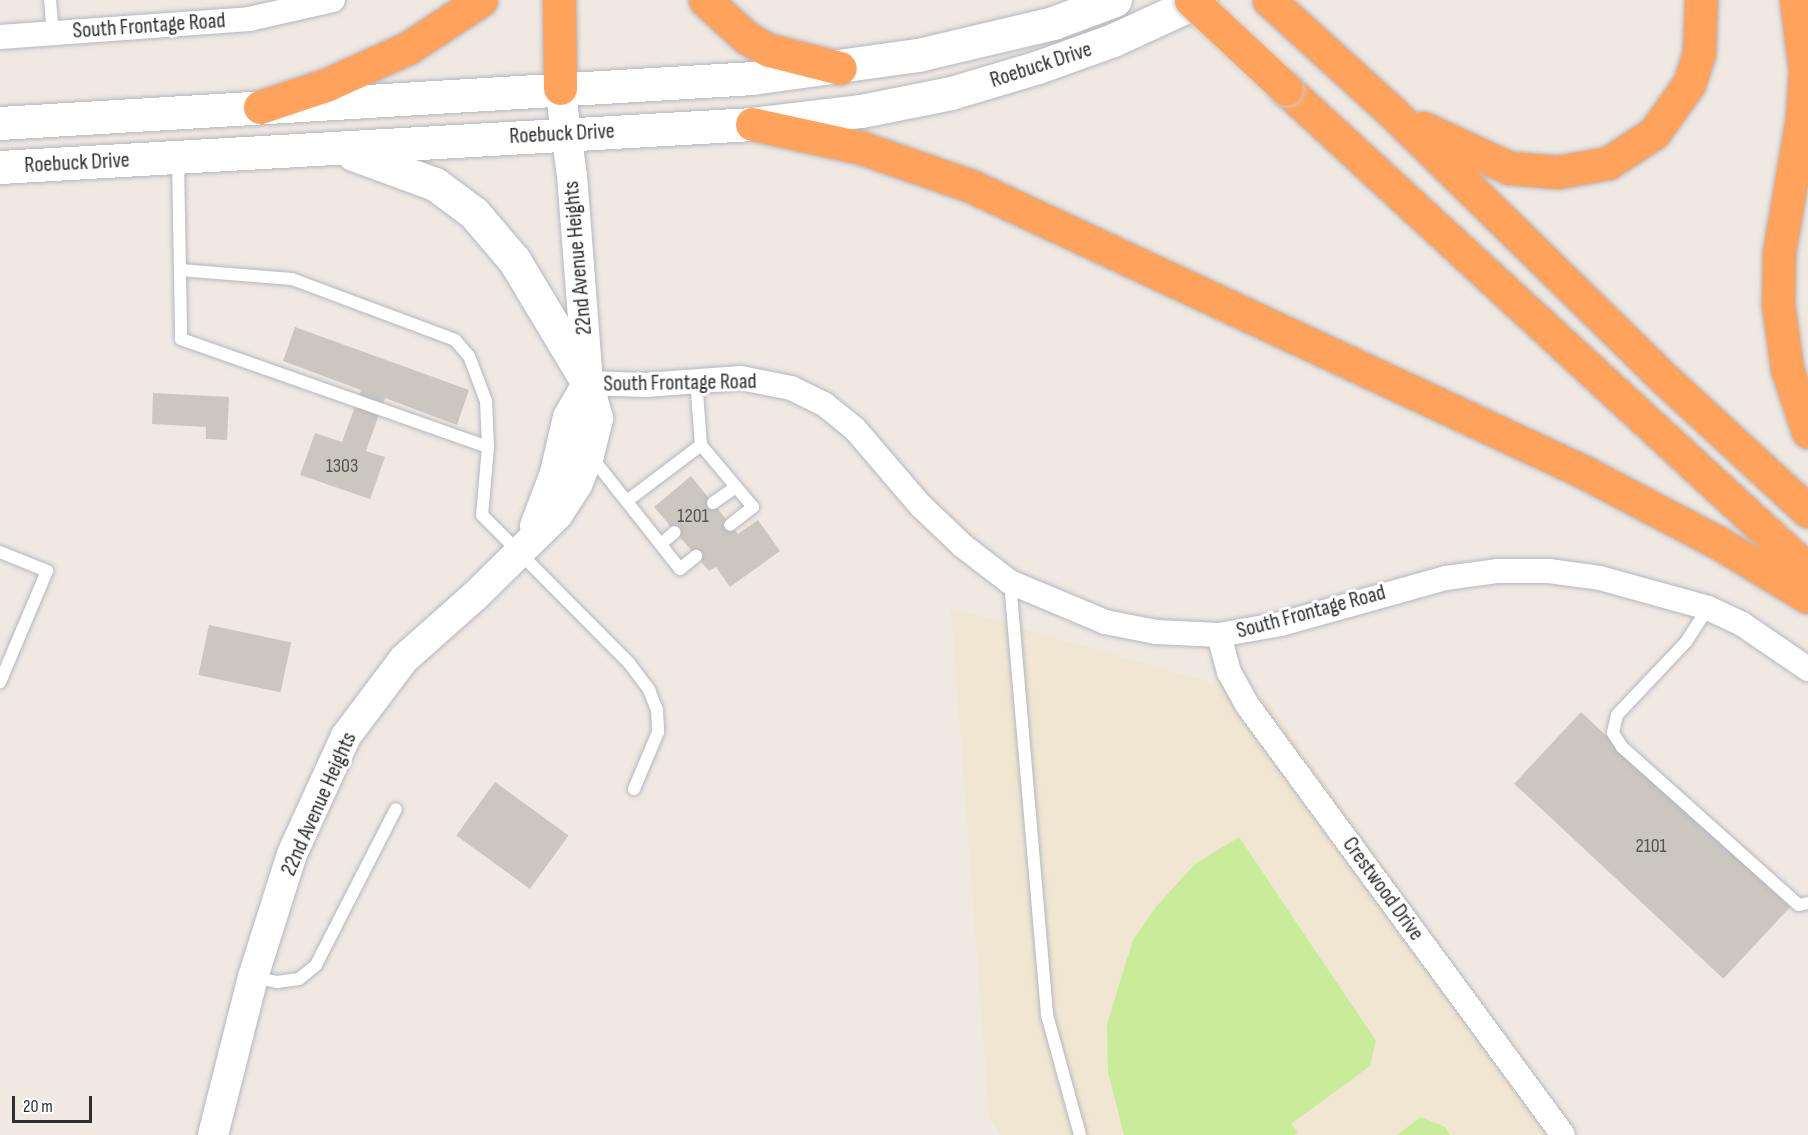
<!DOCTYPE html>
<html>
<head>
<meta charset="utf-8">
<style>
  body { margin:0 }
  #map { position:relative; width:1808px; height:1135px; overflow:hidden; background:#efe9e1; font-family:"Sofia Sans Condensed",sans-serif }
  div>[style] { position:absolute }
  .education>* { inset:0; background:#f0e6d1 }
  .pitch>* { inset:0; background:#c9ec9a }
  .building>* { inset:0; background:#cbc7bf; transform-origin:0 0 }
  .roads { filter:drop-shadow(0 0 2px #b4b7c1) drop-shadow(0 0 2px #b4b7c1) }
  .service>* { height:12px; margin:-6px; padding:0 6px; transform-origin:6px; border-radius:6px; background:#fff }
  .minor>* { height:24px; margin:-12px; padding:0 12px; transform-origin:12px; border-radius:12px; background:#fff }
  .tertiary>* { height:30px; margin:-15px; padding:0 15px; transform-origin:15px; border-radius:15px; background:#fff }
  .secondary>* { height:33px; margin:-16.5px; padding:0 16.5px; transform-origin:16.5px; border-radius:16.5px; background:#fff }
  .motorway>* { height:33px; margin:-16.5px; padding:0 16.5px; transform-origin:16.5px; border-radius:16.5px; background:#ffa35c }
  .bridges { filter:drop-shadow(0 0 2px #c9c9c9) drop-shadow(0 0 2px #c9c9c9) }
  .motorway-bridge>* { height:33px; margin:-16.5px; padding:0 16.5px; transform-origin:16.5px; border-radius:16.5px; background:#ffa35c }
  span { translate:-50% -50%; white-space:nowrap; text-align:center; line-height:1.15; -webkit-text-stroke:6px #fff; paint-order:stroke }
  .number-label { font-size:20px; color:#555452 }
  .number-label span { -webkit-text-stroke-width:0 }
  .street-label { font-size:22px; color:#2e2e2e }
  .scale { position:absolute; left:12px; top:1096px; width:80px; height:27px; box-sizing:border-box; border:3px solid #2e2e2e; border-top:0; padding-left:8px; font-size:18px; line-height:21px; white-space:nowrap; color:#2e2e2e; -webkit-text-stroke:4px #fff; paint-order:stroke }
</style>
</head>
<body>
<div id="map">
  <div class="education">
    <i style="clip-path:polygon(951px 608px,1265px 698px,1574px 1135px,1001px 1135px,989px 1115px)"></i>
  </div>
  <div class="pitch">
    <i style="clip-path:polygon(1239px 837px,1376px 1041px,1370px 1066px,1291px 1124px,1298px 1132px,1294px 1135px,1124px 1135px,1108px 1072px,1107px 1024px,1133px 940px,1156px 907px,1195px 864px)"></i>
    <i style="clip-path:polygon(1421px 1117px,1445px 1127px,1450px 1135px,1397px 1135px)"></i>
  </div>
  <div class="building">
    <i style="clip-path:polygon(295px 327px,469px 390px,457px 425px,385px 398px,366px 451px,385px 457px,370px 499px,300px 475px,315px 433px,342px 442px,361px 390px,283px 361px)"></i>
    <i style="clip-path:polygon(153px 393px,229px 397px,227px 440px,206px 439px,206px 427px,152px 424px)"></i>
    <i style="clip-path:polygon(691px 476px,738px 534px,758px 520px,780px 551px,730px 587px,716px 567px,709px 571px,654px 507px)"></i>
    <i style="left:209px;top:625px;width:84px;height:51px;rotate:12deg"></i>
    <i style="left:1581px;top:712px;width:286px;height:98px;rotate:43deg"></i>
    <i style="left:495px;top:782px;width:91px;height:66px;rotate:36deg"></i>
  </div>
  <div class="roads">
    <div class="service">
      <i style="left:50px;top:0;width:33px;rotate:85deg"></i>
      <i style="left:178px;top:159px;width:180px;rotate:89deg"></i>
      <i style="left:181px;top:339px;width:325px;rotate:19.4deg"></i>
      <i style="left:180px;top:270px;width:112px;rotate:4.6deg"></i>
      <i style="left:292px;top:279px;width:174px;rotate:20.5deg"></i>
      <i style="left:455px;top:340px;width:21px;rotate:49deg"></i>
      <i style="left:469px;top:356px;width:48px;rotate:69.3deg"></i>
      <i style="left:486px;top:401px;width:46px;rotate:87.5deg"></i>
      <i style="left:488px;top:447px;width:68px;rotate:95deg"></i>
      <i style="left:482px;top:515px;width:209px;rotate:45.2deg"></i>
      <i style="left:629px;top:663px;width:34px;rotate:53deg"></i>
      <i style="left:649px;top:690px;width:22px;rotate:68deg"></i>
      <i style="left:657px;top:710px;width:22px;rotate:87deg"></i>
      <i style="left:658px;top:732px;width:62px;rotate:112.8deg"></i>
      <i style="left:696px;top:380px;width:65px;rotate:85.6deg"></i>
      <i style="left:701px;top:445px;width:81px;rotate:50deg"></i>
      <i style="left:753px;top:507px;width:29px;rotate:142deg"></i>
      <i style="left:590px;top:455px;width:145px;rotate:51.7deg"></i>
      <i style="left:680px;top:569px;width:21px;rotate:-39deg"></i>
      <i style="left:627px;top:501px;width:93px;rotate:-37.1deg"></i>
      <i style="left:713px;top:503px;width:28px;rotate:-35deg"></i>
      <i style="left:661px;top:544px;width:18px;rotate:-41deg"></i>
      <i style="left:0;top:552px;width:51px;rotate:22deg"></i>
      <i style="left:47px;top:571px;width:121px;rotate:112.9deg"></i>
      <i style="left:1010px;top:582px;width:435px;rotate:85.1deg"></i>
      <i style="left:1047px;top:1015px;width:124px;rotate:74.6deg"></i>
      <i style="left:1708px;top:608px;width:40px;rotate:122.9deg"></i>
      <i style="left:1686px;top:642px;width:100px;rotate:133.4deg"></i>
      <i style="left:1617px;top:715px;width:18px;rotate:103deg"></i>
      <i style="left:1613px;top:733px;width:17px;rotate:57deg"></i>
      <i style="left:1622px;top:747px;width:237px;rotate:41.8deg"></i>
      <i style="left:1799px;top:905px;width:9px;rotate:-13deg"></i>
      <i style="left:253px;top:977px;width:25px;rotate:12deg"></i>
      <i style="left:277px;top:982px;width:22px;rotate:-8deg"></i>
      <i style="left:299px;top:979px;width:22px;rotate:-39deg"></i>
      <i style="left:316px;top:965px;width:175px;rotate:-62.9deg"></i>
    </div>
    <div class="minor">
      <i style="left:0;top:37px;width:250px;rotate:-4.1deg"></i>
      <i style="left:249px;top:19px;width:86px;rotate:-12.7deg"></i>
      <i style="left:588px;top:383px;width:57px;rotate:2deg"></i>
      <i style="left:645px;top:385px;width:96px;rotate:-4.2deg"></i>
      <i style="left:741px;top:378px;width:51px;rotate:11.3deg"></i>
      <i style="left:791px;top:388px;width:37px;rotate:26deg"></i>
      <i style="left:824px;top:404px;width:40px;rotate:39deg"></i>
      <i style="left:855px;top:429px;width:100px;rotate:49.5deg"></i>
      <i style="left:920px;top:505px;width:59px;rotate:43.6deg"></i>
      <i style="left:963px;top:546px;width:59px;rotate:37.5deg"></i>
      <i style="left:1010px;top:582px;width:103px;rotate:22.8deg"></i>
      <i style="left:1105px;top:622px;width:52px;rotate:11.1deg"></i>
      <i style="left:1156px;top:632px;width:63px;rotate:2.7deg"></i>
      <i style="left:1219px;top:635px;width:63px;rotate:-10.1deg"></i>
      <i style="left:1281px;top:624px;width:171px;rotate:-15.6deg"></i>
      <i style="left:1446px;top:578px;width:51px;rotate:-7.8deg"></i>
      <i style="left:1497px;top:571px;width:52px"></i>
      <i style="left:1549px;top:571px;width:51px;rotate:7.8deg"></i>
      <i style="left:1600px;top:578px;width:112px;rotate:15.5deg"></i>
      <i style="left:1708px;top:608px;width:38px;rotate:25deg"></i>
      <i style="left:1742px;top:624px;width:80px;rotate:34.3deg"></i>
      <i style="left:1219px;top:635px;width:38px;rotate:75deg"></i>
      <i style="left:1229px;top:672px;width:39px;rotate:61deg"></i>
      <i style="left:1248px;top:706px;width:532px;rotate:53.71deg"></i>
    </div>
    <div class="tertiary">
      <i style="left:535px;top:526px;width:57px;rotate:-69.3deg"></i>
      <i style="left:555px;top:473px;width:57px;rotate:-76.9deg"></i>
      <i style="left:568px;top:417px;width:39px;rotate:-60deg"></i>
      <i style="left:213px;top:1135px;width:163px;rotate:-75.8deg"></i>
      <i style="left:253px;top:977px;width:129px;rotate:-72.4deg"></i>
      <i style="left:292px;top:854px;width:130px;rotate:-65.4deg"></i>
      <i style="left:346px;top:736px;width:96px;rotate:-53deg"></i>
      <i style="left:404px;top:659px;width:96px;rotate:-41.6deg"></i>
      <i style="left:476px;top:595px;width:115px;rotate:-44.6deg"></i>
      <i style="left:558px;top:514px;width:35px;rotate:-57deg"></i>
      <i style="left:577px;top:485px;width:32px;rotate:-68deg"></i>
      <i style="left:589px;top:455px;width:38px;rotate:-76deg"></i>
      <i style="left:598px;top:418px;width:36px;rotate:-106deg"></i>
      <i style="left:588px;top:383px;width:208px;rotate:-94.4deg"></i>
      <i style="left:572px;top:176px;width:89px;rotate:-97.8deg"></i>
    </div>
    <div class="secondary">
      <i style="left:0;top:123px;width:753px;rotate:-3.42deg"></i>
      <i style="left:752px;top:78px;width:168px;rotate:-7.9deg"></i>
      <i style="left:918px;top:55px;width:139px;rotate:-13.3deg"></i>
      <i style="left:1053px;top:23px;width:66px;rotate:-20.4deg"></i>
      <i style="left:353px;top:154px;width:87px;rotate:20.1deg"></i>
      <i style="left:435px;top:184px;width:49px;rotate:36.6deg"></i>
      <i style="left:474px;top:213px;width:62px;rotate:49.6deg"></i>
      <i style="left:514px;top:260px;width:144px;rotate:59deg"></i>
      <i style="left:0;top:167px;width:753px;rotate:-3.27deg"></i>
      <i style="left:752px;top:124px;width:110px;rotate:-6.8deg"></i>
      <i style="left:861px;top:111px;width:92px;rotate:-11.3deg"></i>
      <i style="left:951px;top:93px;width:91px;rotate:-16.6deg"></i>
      <i style="left:1038px;top:67px;width:80px;rotate:-19.8deg"></i>
      <i style="left:1113px;top:40px;width:96px;rotate:-24.7deg"></i>
    </div>
    <div class="motorway">
      <i style="left:559px;top:0;width:88px;rotate:89.3deg"></i>
      <i style="left:705px;top:0;width:57px;rotate:42.1deg"></i>
      <i style="left:747px;top:38px;width:25px;rotate:29deg"></i>
      <i style="left:769px;top:50px;width:73px;rotate:14.2deg"></i>
      <i style="left:1269px;top:0;width:164px;rotate:42.3deg"></i>
      <i style="left:1390px;top:110px;width:388px;rotate:44.4deg"></i>
      <i style="left:1667px;top:381px;width:192px;rotate:42.7deg"></i>
      <i style="left:1796px;top:0;width:72px;rotate:82.8deg"></i>
      <i style="left:1805px;top:71px;width:47px;rotate:93.7deg"></i>
      <i style="left:1802px;top:118px;width:136px;rotate:99.7deg"></i>
      <i style="left:1779px;top:252px;width:52px;rotate:91.1deg"></i>
      <i style="left:1778px;top:304px;width:66px;rotate:82.1deg"></i>
      <i style="left:1787px;top:369px;width:66px;rotate:71.6deg"></i>
      <i style="left:1286px;top:89px;width:710px;rotate:42.66deg"></i>
      <i style="left:260px;top:107px;width:70px;rotate:-18.4deg"></i>
      <i style="left:326px;top:85px;width:90px;rotate:-24.3deg"></i>
      <i style="left:408px;top:48px;width:87px;rotate:-33.3deg"></i>
      <i style="left:752px;top:124px;width:113px;rotate:12.3deg"></i>
      <i style="left:862px;top:148px;width:115px;rotate:19.2deg"></i>
      <i style="left:971px;top:186px;width:676px;rotate:25.01deg"></i>
      <i style="left:1584px;top:472px;width:150px;rotate:27.8deg"></i>
      <i style="left:1717px;top:542px;width:106px;rotate:31.1deg"></i>
      <i style="left:1423px;top:128px;width:95px;rotate:24.9deg"></i>
      <i style="left:1509px;top:168px;width:49px;rotate:4.7deg"></i>
      <i style="left:1558px;top:172px;width:51px;rotate:-10.2deg"></i>
      <i style="left:1608px;top:163px;width:55px;rotate:-33.1deg"></i>
      <i style="left:1654px;top:133px;width:60px;rotate:-54.5deg"></i>
      <i style="left:1689px;top:84px;width:33px;rotate:-72deg"></i>
      <i style="left:1699px;top:53px;width:53px;rotate:-87.8deg"></i>
    </div>
  </div>
  <div class="bridges">
    <div class="motorway-bridge">
      <i style="left:1191px;top:0;width:130px;rotate:43.1deg"></i>
    </div>
  </div>
  <div class="number-label">
    <span style="left:342px;top:466px">1303</span>
    <span style="left:693px;top:516px">1201</span>
    <span style="left:1651px;top:846px">2101</span>
  </div>
  <div class="street-label">
    <span style="left:149px;top:26px;rotate:-4deg">South Frontage Road</span>
    <span style="left:1041px;top:65px;rotate:-18deg">Roebuck Drive</span>
    <span style="left:562px;top:134px;rotate:-3deg">Roebuck Drive</span>
    <span style="left:77px;top:163px;rotate:-3deg">Roebuck Drive</span>
    <span style="left:578px;top:258px;rotate:-95deg">22nd Avenue Heights</span>
    <span style="left:680px;top:383px;rotate:-1deg">South Frontage Road</span>
    <span style="left:1311px;top:612px;rotate:-15deg">South Frontage Road</span>
    <span style="left:319px;top:804px;rotate:-66deg">22nd Avenue Heights</span>
    <span style="left:1383px;top:889px;rotate:54deg">Crestwood Drive</span>
  </div>
  <div class="scale">20 m</div>
</div>
</body>
</html>
